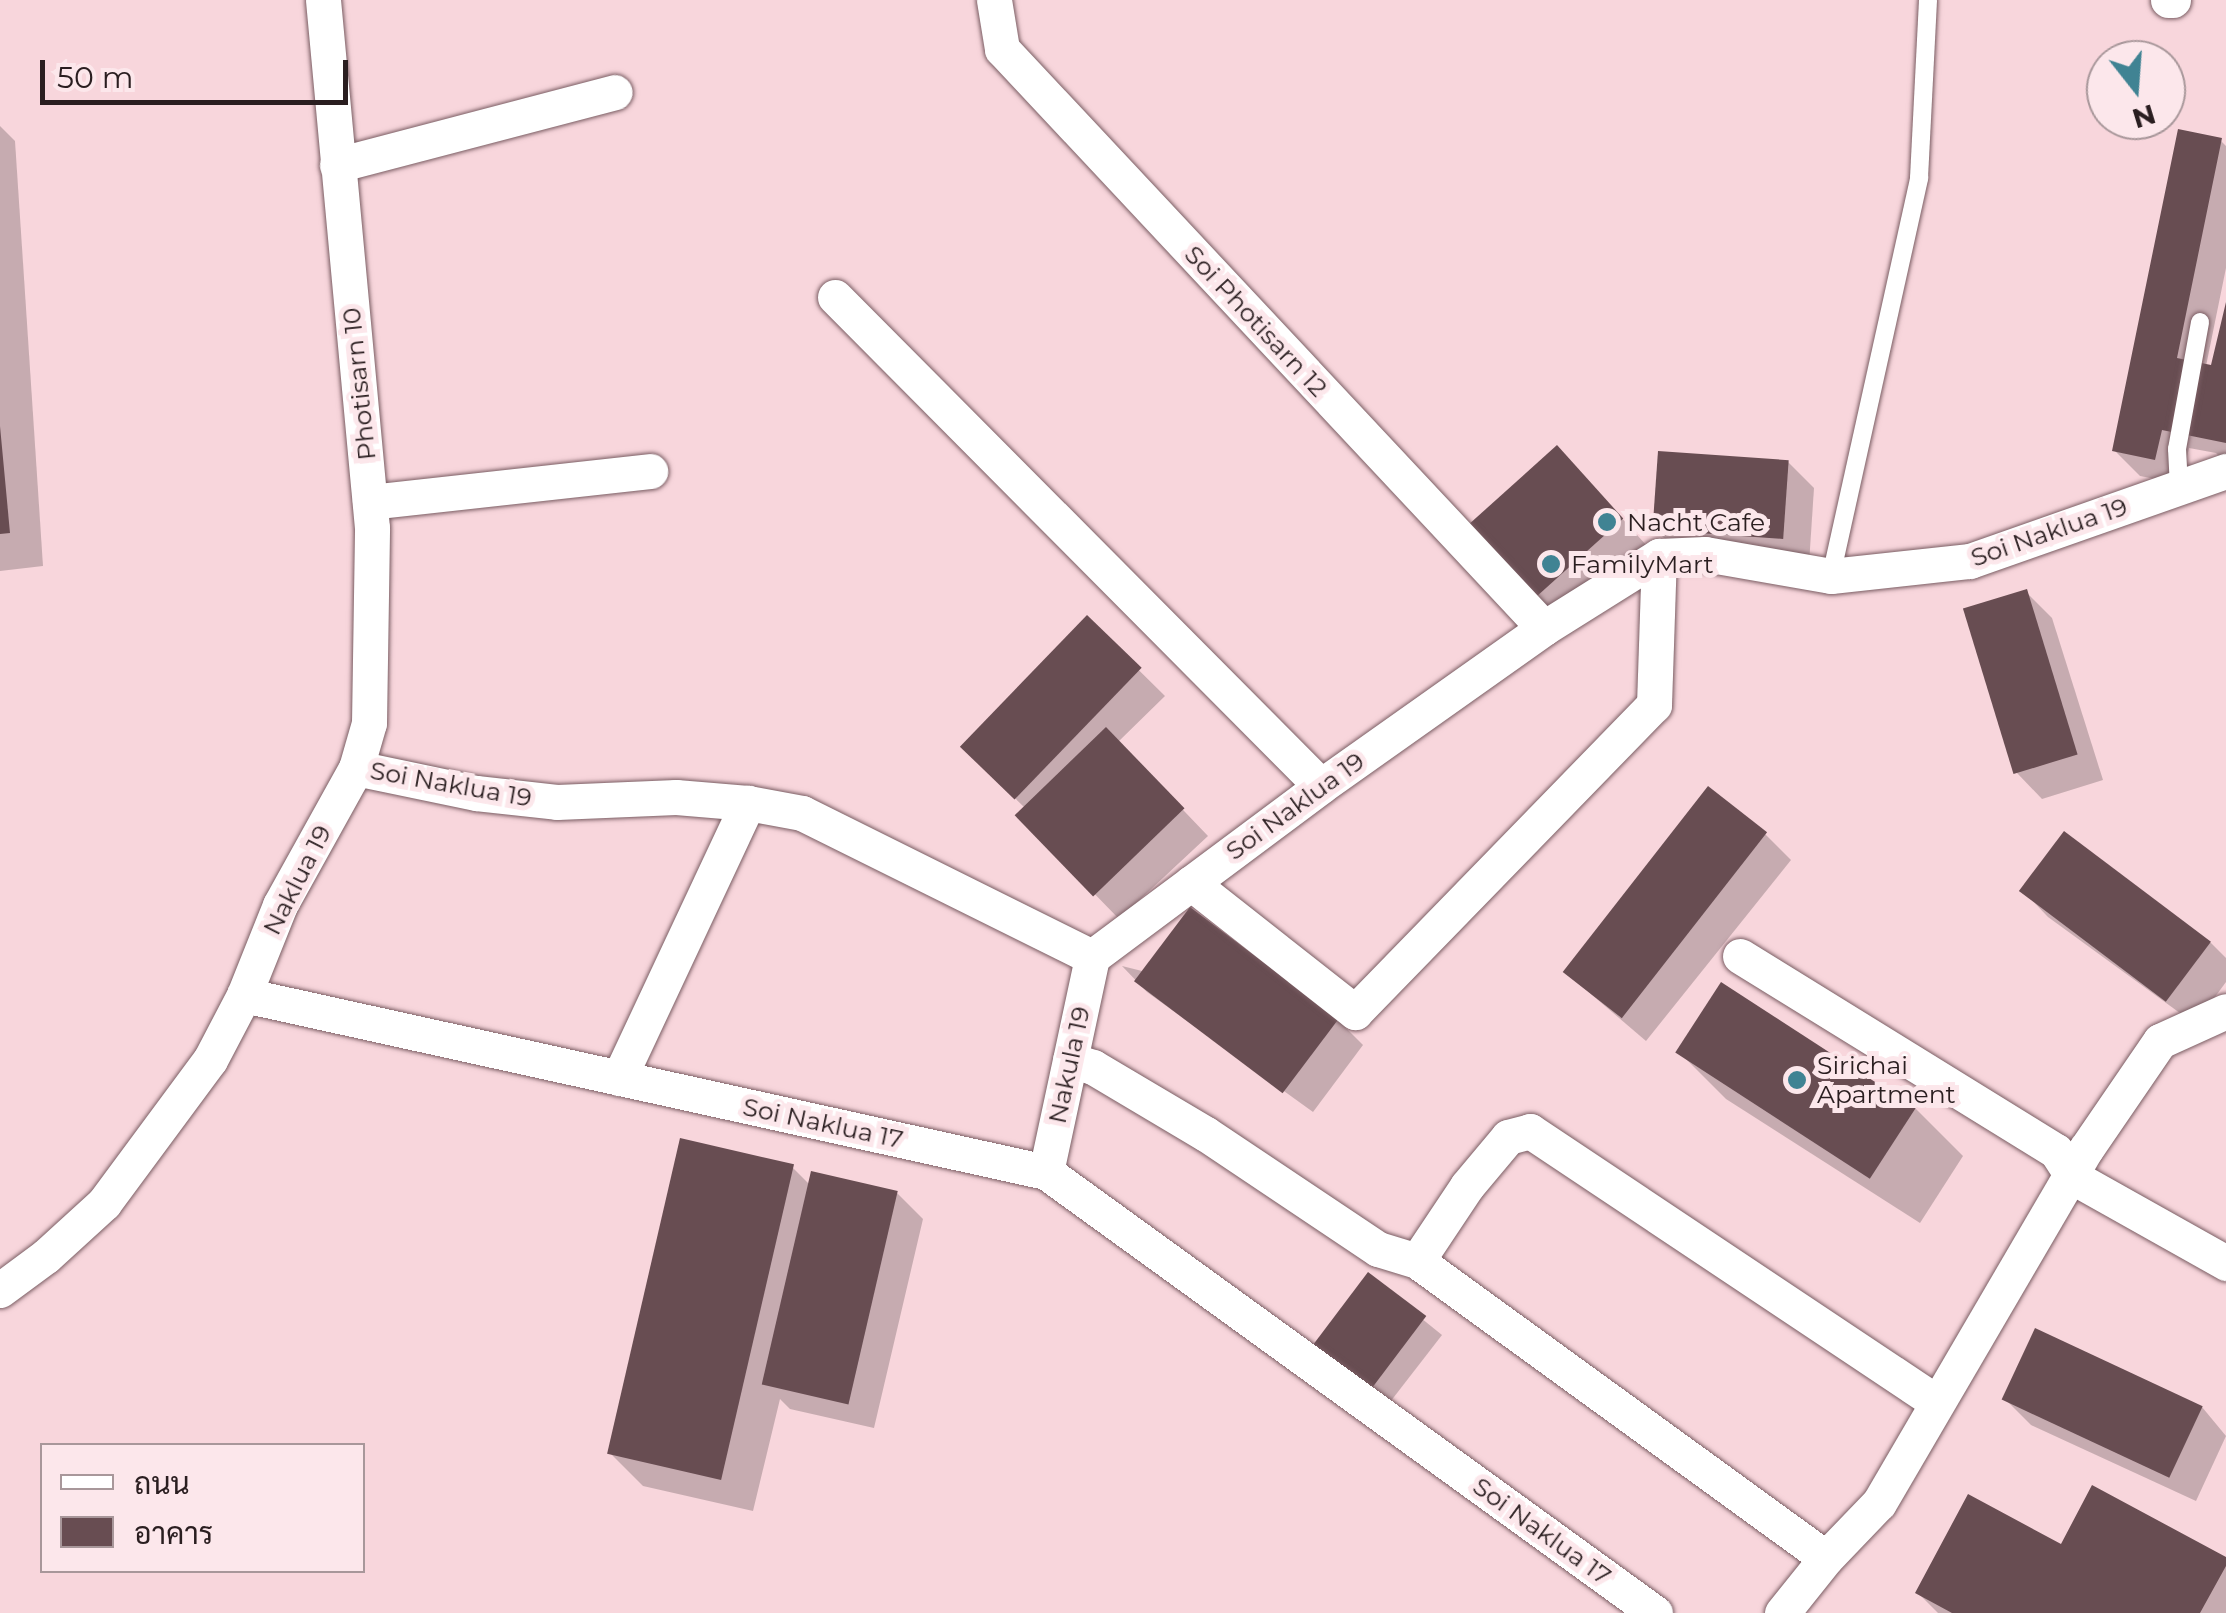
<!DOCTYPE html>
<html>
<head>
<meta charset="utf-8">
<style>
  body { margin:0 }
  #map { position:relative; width:2226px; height:1613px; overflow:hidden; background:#f8d6dc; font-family:Montserrat,Sarabun,sans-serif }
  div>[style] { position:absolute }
  .shadow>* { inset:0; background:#0003 }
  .building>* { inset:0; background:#684d52; transform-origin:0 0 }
  .roads { filter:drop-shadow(0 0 2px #7a5d63) drop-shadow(0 0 2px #7a5d63) }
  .lane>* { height:18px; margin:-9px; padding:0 9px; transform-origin:9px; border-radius:9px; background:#fff }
  .street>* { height:35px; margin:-17.5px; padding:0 17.5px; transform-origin:17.5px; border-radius:17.5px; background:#fff }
  .dots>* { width:28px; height:28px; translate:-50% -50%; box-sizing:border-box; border:5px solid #fce7eb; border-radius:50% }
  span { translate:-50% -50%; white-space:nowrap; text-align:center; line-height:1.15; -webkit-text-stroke:10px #fce7eb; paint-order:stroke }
  .street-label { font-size:25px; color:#2a1e20 }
  .poi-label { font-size:25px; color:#2a1e20 }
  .left { translate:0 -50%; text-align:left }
  .legend { position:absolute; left:40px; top:1443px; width:325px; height:130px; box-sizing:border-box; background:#fce7eb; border:2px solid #a8979a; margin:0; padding:12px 18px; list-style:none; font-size:30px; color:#2a1e20 }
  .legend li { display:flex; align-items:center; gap:20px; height:50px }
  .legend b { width:50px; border:2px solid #a8979a }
  .north { position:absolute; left:2086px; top:40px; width:100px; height:100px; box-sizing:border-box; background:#fce7eb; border:2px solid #a8979a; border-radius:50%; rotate:163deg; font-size:28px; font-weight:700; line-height:40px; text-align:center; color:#2a1e20 }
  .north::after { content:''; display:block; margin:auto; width:35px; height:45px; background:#408393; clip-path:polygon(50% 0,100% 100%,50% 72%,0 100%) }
  .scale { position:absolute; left:40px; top:60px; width:308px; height:45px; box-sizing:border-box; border:5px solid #2a1e20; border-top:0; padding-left:12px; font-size:30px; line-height:35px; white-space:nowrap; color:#2a1e20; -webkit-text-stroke:8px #fce7eb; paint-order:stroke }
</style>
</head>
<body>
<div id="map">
  <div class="shadow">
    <i style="clip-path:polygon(0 126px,15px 141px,43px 566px,0 571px)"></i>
    <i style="clip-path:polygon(2221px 141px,2226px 146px,2226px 268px,2206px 366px,2213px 370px,2226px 308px,2226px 463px,2216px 453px,2189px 448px,2181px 484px,2140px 476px,2114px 450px)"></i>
    <i style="clip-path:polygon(1788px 462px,1814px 488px,1809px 564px,1681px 555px,1655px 529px)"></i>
    <i style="clip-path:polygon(1582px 474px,1647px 546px,1559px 623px,1533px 598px)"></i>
    <i style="clip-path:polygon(2026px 592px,2052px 618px,2103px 780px,2042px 799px,2017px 773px)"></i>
    <i style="clip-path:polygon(1087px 619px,1165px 696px,1118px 742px,1208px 836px,1119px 919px,1017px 814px,1024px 807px,962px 746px)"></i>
    <i style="clip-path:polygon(1765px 834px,1791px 860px,1646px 1041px,1564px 971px)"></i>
    <i style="clip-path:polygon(2023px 891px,2211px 943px,2226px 958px,2226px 982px,2195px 1024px,2048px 917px)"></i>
    <i style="clip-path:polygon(1122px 966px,1338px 1020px,1363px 1045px,1313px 1112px,1147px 992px)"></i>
    <i style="clip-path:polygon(1722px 986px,1916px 1109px,1963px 1156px,1920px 1223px,1726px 1099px,1679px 1052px)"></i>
    <i style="clip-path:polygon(792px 1167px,810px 1185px,897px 1193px,923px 1219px,874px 1428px,790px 1409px,780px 1399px,753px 1511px,643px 1486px,609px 1452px)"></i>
    <i style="clip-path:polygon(1369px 1276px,1442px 1335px,1387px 1406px,1331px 1364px)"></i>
    <i style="clip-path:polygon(2005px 1399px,2202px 1407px,2226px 1436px,2196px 1501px,2031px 1425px)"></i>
    <i style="clip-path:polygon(2062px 1547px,2226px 1560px,2226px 1613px,1938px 1613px,1918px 1593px)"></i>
  </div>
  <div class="building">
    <i style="clip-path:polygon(2178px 129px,2222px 138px,2177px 358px,2211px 365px,2226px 302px,2226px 443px,2162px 430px,2155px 460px,2112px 451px)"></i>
    <i style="clip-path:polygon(0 426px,10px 533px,0 534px)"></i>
    <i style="left:1557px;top:445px;width:99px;height:123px;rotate:48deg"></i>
    <i style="left:1658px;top:451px;width:131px;height:79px;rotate:4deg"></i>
    <i style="left:2027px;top:589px;width:173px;height:67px;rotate:73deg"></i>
    <i style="left:1087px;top:615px;width:76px;height:183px;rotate:44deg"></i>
    <i style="left:1106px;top:727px;width:113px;height:127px;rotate:46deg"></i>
    <i style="left:1708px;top:786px;width:75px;height:236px;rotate:38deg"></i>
    <i style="left:2064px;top:831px;width:184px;height:75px;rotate:37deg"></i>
    <i style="left:1190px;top:907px;width:186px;height:93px;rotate:37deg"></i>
    <i style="left:1721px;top:982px;width:232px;height:84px;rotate:33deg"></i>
    <i style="left:680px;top:1138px;width:117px;height:324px;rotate:13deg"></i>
    <i style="left:811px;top:1171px;width:89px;height:219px;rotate:13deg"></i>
    <i style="left:1368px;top:1272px;width:73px;height:94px;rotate:37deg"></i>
    <i style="left:2035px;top:1328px;width:185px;height:79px;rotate:25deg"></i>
    <i style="clip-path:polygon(2092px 1485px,2226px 1557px,2226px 1566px,2200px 1613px,1952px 1613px,1915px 1593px,1968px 1494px,2061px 1544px)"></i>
  </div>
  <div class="roads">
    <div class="lane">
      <i style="left:2179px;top:487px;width:38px;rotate:-93deg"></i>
      <i style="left:2177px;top:449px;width:129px;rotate:-79.7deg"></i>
      <i style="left:1831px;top:576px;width:408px;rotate:-77.5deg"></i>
      <i style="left:1919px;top:178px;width:178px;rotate:-87.1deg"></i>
    </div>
    <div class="street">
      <i style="left:994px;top:0;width:50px;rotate:80.7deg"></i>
      <i style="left:1002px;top:49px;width:793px;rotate:46.89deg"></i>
      <i style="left:2168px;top:0;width:5px"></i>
      <i style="left:337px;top:165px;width:287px;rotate:-14.7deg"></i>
      <i style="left:835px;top:297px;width:689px;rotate:45.18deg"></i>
      <i style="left:370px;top:502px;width:282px;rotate:-6.3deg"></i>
      <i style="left:356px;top:768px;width:123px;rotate:11.8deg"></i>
      <i style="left:476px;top:793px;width:81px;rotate:6.3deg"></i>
      <i style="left:557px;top:802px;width:119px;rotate:-2.4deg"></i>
      <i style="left:676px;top:797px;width:72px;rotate:4.8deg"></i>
      <i style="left:748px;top:803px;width:55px;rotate:10.5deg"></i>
      <i style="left:802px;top:813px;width:324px;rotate:26.4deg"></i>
      <i style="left:1092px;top:957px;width:286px;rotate:-36.7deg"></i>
      <i style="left:1321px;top:786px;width:273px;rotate:-35.3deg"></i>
      <i style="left:1544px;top:628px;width:136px;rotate:-32.1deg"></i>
      <i style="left:1659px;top:556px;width:46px;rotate:-2.5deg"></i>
      <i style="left:1705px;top:554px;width:128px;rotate:9.9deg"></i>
      <i style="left:1831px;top:576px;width:140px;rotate:-6.2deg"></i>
      <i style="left:1970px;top:561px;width:271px;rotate:-19.4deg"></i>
      <i style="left:1191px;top:883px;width:209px;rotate:38.2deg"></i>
      <i style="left:1355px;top:1012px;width:429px;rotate:-45.8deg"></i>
      <i style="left:1654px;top:705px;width:149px;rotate:-88.1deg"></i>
      <i style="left:1740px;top:956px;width:371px;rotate:31.7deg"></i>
      <i style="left:2056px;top:1151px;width:31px;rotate:57deg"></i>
      <i style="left:2073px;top:1177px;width:176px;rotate:29.3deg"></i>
      <i style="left:244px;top:995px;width:97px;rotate:-68.2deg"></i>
      <i style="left:280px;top:905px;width:157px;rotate:-61deg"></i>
      <i style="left:356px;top:768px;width:47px;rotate:-73.9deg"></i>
      <i style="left:369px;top:723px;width:195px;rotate:-89.1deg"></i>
      <i style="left:372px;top:528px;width:530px;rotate:-95.3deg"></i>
      <i style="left:1070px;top:1060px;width:24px;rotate:17deg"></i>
      <i style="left:1093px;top:1067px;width:131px;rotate:30.7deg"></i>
      <i style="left:1206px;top:1134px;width:207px;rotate:33.8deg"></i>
      <i style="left:1378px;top:1249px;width:41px;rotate:17.1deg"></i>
      <i style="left:1417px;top:1261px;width:505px;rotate:35.99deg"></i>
      <i style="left:619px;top:1078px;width:304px;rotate:-64.9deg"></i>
      <i style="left:1046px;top:1172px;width:220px;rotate:-77.9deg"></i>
      <i style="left:1417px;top:1261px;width:90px;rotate:-56.3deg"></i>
      <i style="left:1467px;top:1186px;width:64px;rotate:-50.1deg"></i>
      <i style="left:1508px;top:1137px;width:23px;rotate:-15deg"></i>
      <i style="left:1530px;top:1131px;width:488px;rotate:33.7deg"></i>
      <i style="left:0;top:1290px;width:57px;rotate:-36.5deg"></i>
      <i style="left:46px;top:1256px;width:79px;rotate:-42.4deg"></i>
      <i style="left:104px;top:1203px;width:178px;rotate:-53.5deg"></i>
      <i style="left:210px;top:1060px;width:73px;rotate:-62.4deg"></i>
      <i style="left:244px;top:995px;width:821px;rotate:12.45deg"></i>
      <i style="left:1046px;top:1172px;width:752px;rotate:35.91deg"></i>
      <i style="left:1782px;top:1613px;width:70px;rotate:-51.3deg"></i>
      <i style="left:1826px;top:1558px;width:76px;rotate:-46.1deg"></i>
      <i style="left:1879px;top:1503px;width:410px;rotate:-59.7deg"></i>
      <i style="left:2086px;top:1149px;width:131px;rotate:-55.6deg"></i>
      <i style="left:2160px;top:1041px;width:72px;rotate:-24.4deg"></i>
    </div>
  </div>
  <div class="dots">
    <i style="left:1607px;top:522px;background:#408393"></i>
    <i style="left:1551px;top:564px;background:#408393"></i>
    <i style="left:1797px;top:1080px;background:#408393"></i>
  </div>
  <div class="street-label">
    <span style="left:1256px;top:321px;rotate:47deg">Soi Photisarn 12</span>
    <span style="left:359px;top:384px;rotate:-96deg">Photisarn 10</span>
    <span style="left:2049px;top:532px;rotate:-19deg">Soi Naklua 19</span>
    <span style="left:451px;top:784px;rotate:10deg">Soi Naklua 19</span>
    <span style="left:1295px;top:806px;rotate:-36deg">Soi Naklua 19</span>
    <span style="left:297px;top:880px;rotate:-63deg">Naklua 19</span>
    <span style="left:1069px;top:1065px;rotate:-78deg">Nakula 19</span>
    <span style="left:823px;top:1123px;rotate:12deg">Soi Naklua 17</span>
    <span style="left:1542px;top:1531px;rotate:36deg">Soi Naklua 17</span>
  </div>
  <div class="poi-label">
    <span class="left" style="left:1627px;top:522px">Nacht Cafe</span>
    <span class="left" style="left:1571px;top:564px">FamilyMart</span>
    <span class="left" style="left:1817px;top:1080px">Sirichai<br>Apartment</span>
  </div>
  <ul class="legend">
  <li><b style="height:12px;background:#fff"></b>ถนน</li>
  <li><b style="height:28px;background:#684d52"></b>อาคาร</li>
  </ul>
  <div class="north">N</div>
  <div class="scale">50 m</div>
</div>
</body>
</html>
